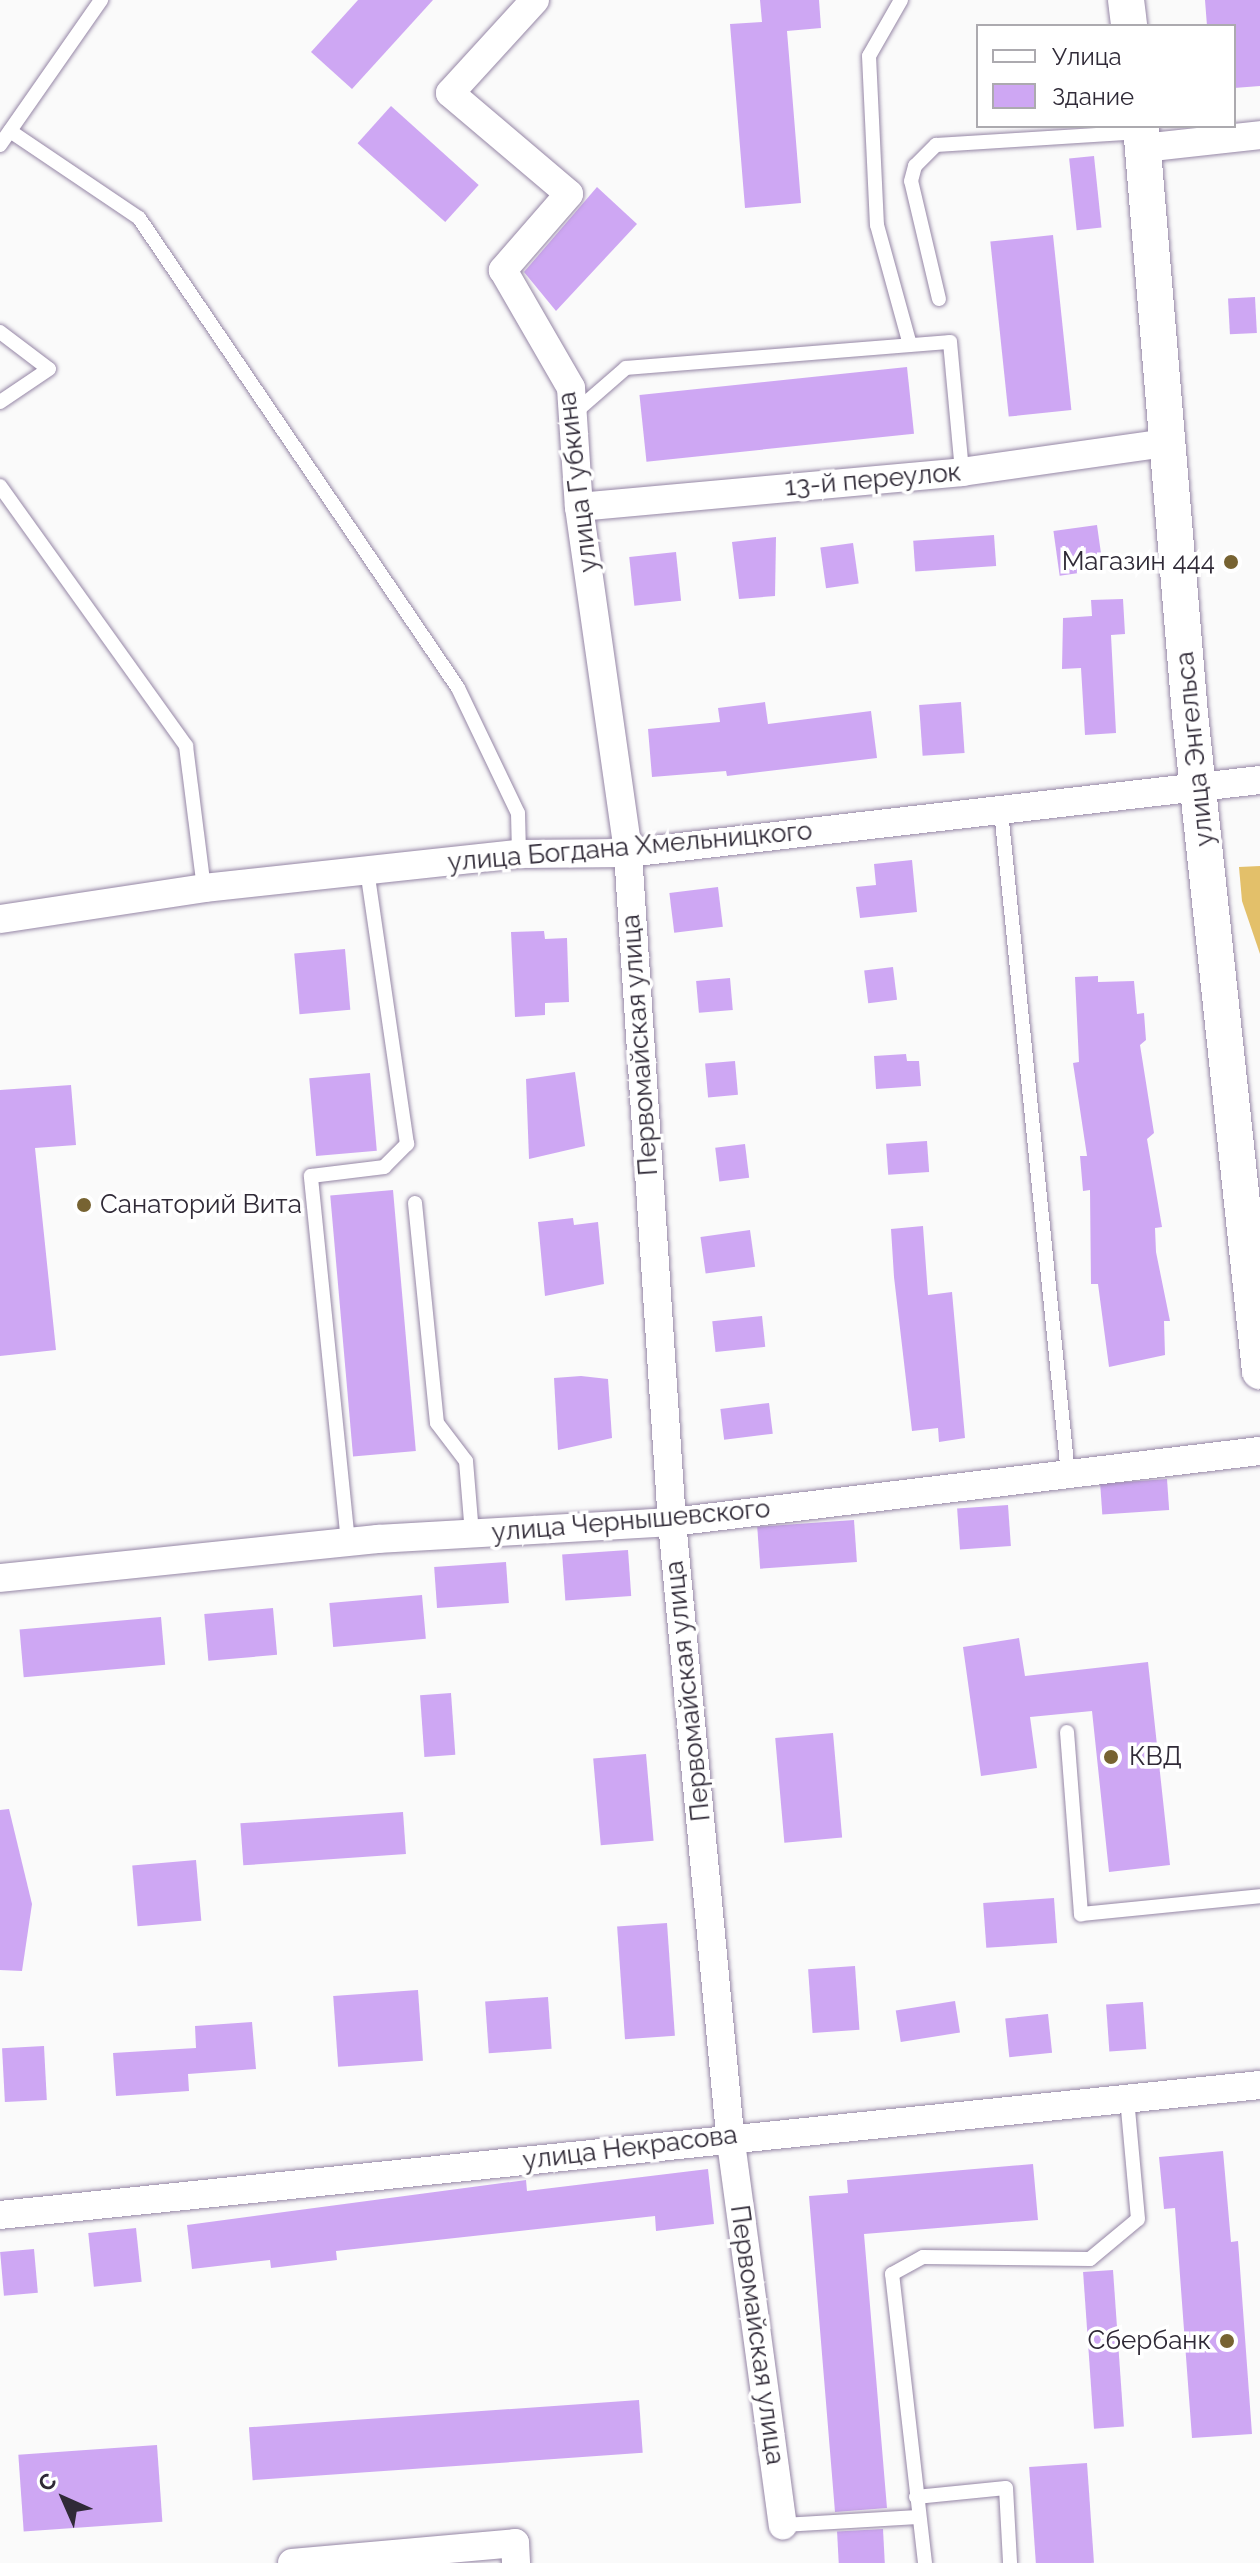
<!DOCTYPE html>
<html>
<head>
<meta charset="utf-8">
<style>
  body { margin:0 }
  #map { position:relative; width:1260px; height:2563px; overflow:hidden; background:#fafafa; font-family:Raleway,sans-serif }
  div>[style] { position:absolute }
  .forest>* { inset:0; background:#e3c06a }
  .building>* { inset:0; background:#cea7f3; transform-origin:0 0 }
  .roads { filter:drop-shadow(0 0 2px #9687a6) drop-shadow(0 0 2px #9687a6) }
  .service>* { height:14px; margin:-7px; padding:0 7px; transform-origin:7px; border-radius:7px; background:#fff }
  .minor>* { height:28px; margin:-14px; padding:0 14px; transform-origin:14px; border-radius:14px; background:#fff }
  .tertiary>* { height:36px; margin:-18px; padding:0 18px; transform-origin:18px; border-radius:18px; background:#fff }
  .dots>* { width:22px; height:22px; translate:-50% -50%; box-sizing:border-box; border:4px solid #fff; border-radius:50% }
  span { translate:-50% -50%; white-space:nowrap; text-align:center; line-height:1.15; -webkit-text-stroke:7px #fff; paint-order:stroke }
  .street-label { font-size:26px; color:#302a37 }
  .poi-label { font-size:26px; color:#302a37 }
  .right { translate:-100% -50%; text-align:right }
  .left { translate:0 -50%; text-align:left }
  .legend { position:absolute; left:976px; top:24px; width:260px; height:104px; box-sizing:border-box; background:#fff; border:2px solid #acaaaf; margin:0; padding:10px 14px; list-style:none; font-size:24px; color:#302a37 }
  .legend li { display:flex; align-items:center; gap:16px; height:40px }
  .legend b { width:40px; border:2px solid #acaaaf }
  .north { position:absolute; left:24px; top:2459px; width:80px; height:80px; -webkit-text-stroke:6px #fff; paint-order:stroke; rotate:315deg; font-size:22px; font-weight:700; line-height:32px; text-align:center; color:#302a37 }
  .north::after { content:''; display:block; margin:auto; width:28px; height:36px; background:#302a37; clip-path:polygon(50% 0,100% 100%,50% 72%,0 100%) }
</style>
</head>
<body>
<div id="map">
  <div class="forest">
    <i style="clip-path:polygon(1260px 866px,1260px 954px,1242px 901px,1239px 867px)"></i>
  </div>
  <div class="building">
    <i style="clip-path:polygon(358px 0,433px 0,352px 89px,311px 52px)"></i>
    <i style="clip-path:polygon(760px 0,819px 0,821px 28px,787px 31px,801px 203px,745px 208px,730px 24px,762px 22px)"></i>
    <i style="clip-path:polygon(1205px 0,1260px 0,1260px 86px,1234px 88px,1234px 26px,1207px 26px)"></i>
    <i style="left:391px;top:106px;width:118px;height:50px;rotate:42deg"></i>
    <i style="left:1094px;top:156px;width:72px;height:25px;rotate:84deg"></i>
    <i style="clip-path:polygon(597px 187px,637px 224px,556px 311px,524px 272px)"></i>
    <i style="left:1053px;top:235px;width:176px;height:63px;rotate:84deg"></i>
    <i style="left:1255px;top:297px;width:36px;height:27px;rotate:87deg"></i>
    <i style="left:907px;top:367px;width:67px;height:269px;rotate:84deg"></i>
    <i style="left:1097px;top:525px;width:45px;height:44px;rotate:82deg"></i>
    <i style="left:994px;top:535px;width:31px;height:81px;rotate:86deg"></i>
    <i style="clip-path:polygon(776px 537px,775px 596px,739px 599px,732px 542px)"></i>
    <i style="left:853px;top:543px;width:41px;height:33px;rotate:82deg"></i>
    <i style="left:676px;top:552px;width:49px;height:47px;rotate:84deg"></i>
    <i style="clip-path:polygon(1123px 599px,1125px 634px,1111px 635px,1116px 733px,1085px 735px,1081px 668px,1062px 669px,1063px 618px,1092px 616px,1091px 600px)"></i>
    <i style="clip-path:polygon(765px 702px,768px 724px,871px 711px,877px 758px,727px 776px,726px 771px,652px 777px,648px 729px,720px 722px,718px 708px)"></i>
    <i style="left:961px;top:702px;width:51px;height:42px;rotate:86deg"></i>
    <i style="clip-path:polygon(912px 860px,917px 912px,860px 918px,856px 887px,876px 885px,874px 864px)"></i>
    <i style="left:718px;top:887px;width:40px;height:49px;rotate:83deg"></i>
    <i style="clip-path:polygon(544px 931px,545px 939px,567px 938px,569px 1002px,545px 1003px,545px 1015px,515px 1017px,511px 932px)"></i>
    <i style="left:345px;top:949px;width:61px;height:51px;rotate:85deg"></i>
    <i style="left:893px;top:967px;width:33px;height:29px;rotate:83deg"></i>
    <i style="clip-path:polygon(1098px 976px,1098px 982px,1134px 981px,1137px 1014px,1144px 1013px,1146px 1040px,1140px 1045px,1154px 1133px,1147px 1139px,1162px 1227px,1155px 1228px,1156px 1252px,1170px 1321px,1164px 1321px,1165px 1355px,1109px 1367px,1098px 1284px,1091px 1284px,1090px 1190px,1083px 1191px,1080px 1156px,1087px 1156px,1073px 1063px,1079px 1062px,1075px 977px)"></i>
    <i style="left:730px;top:978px;width:32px;height:34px;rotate:85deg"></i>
    <i style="clip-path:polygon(906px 1054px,907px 1061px,919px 1061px,921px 1086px,876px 1089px,874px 1056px)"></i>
    <i style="left:735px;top:1061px;width:34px;height:30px;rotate:85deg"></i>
    <i style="clip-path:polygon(575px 1072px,585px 1146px,529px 1159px,526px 1079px)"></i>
    <i style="left:370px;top:1073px;width:78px;height:61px;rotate:85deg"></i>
    <i style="clip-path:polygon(71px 1085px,76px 1145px,35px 1148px,56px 1350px,0 1356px,0 1090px)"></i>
    <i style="left:927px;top:1141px;width:31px;height:41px;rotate:86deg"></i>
    <i style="left:745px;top:1144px;width:34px;height:30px;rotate:83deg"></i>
    <i style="left:393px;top:1190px;width:262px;height:63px;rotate:85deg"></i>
    <i style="clip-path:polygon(573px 1218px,574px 1225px,598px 1222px,604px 1284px,545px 1296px,538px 1222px)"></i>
    <i style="clip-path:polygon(923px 1226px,928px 1295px,952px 1292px,965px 1438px,939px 1442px,938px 1428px,912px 1431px,894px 1277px,891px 1229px)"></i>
    <i style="left:750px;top:1230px;width:37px;height:50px;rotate:82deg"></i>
    <i style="left:762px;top:1316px;width:31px;height:50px;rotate:84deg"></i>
    <i style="clip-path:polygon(581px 1376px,608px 1379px,612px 1438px,558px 1450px,554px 1378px)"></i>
    <i style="left:769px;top:1403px;width:31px;height:49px;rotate:83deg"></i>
    <i style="left:1167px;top:1479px;width:31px;height:67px;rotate:86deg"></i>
    <i style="left:1008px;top:1505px;width:41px;height:51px;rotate:86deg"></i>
    <i style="left:854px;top:1520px;width:42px;height:97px;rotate:86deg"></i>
    <i style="left:628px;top:1550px;width:46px;height:66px;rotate:86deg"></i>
    <i style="left:506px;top:1562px;width:41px;height:72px;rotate:86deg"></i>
    <i style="left:422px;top:1595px;width:44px;height:93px;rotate:85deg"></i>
    <i style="left:273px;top:1608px;width:47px;height:69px;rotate:85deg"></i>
    <i style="left:161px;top:1617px;width:48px;height:142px;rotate:85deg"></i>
    <i style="clip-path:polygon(1019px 1638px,1025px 1676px,1148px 1662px,1170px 1865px,1109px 1872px,1092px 1711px,1030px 1717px,1037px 1768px,981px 1776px,963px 1647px)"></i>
    <i style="left:451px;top:1693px;width:62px;height:31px;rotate:86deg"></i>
    <i style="left:833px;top:1733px;width:105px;height:58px;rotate:85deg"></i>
    <i style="left:646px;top:1754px;width:87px;height:53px;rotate:85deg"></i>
    <i style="clip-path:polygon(9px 1809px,32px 1904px,22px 1971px,0 1970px,0 1810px)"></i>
    <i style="left:403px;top:1812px;width:42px;height:163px;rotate:86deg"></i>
    <i style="left:196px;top:1860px;width:61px;height:64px;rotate:85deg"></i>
    <i style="left:1054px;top:1898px;width:45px;height:71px;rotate:86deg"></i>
    <i style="left:667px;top:1923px;width:113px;height:50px;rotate:86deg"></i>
    <i style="left:855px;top:1966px;width:64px;height:47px;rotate:86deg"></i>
    <i style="left:418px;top:1990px;width:71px;height:85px;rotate:86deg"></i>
    <i style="left:548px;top:1997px;width:52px;height:63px;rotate:86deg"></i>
    <i style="left:955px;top:2001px;width:32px;height:60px;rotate:81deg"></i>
    <i style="left:1143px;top:2002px;width:47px;height:37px;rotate:86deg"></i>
    <i style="left:1048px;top:2014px;width:39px;height:43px;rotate:84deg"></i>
    <i style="clip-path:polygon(252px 2022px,256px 2069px,188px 2074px,189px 2091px,116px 2096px,113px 2053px,196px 2048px,195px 2026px)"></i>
    <i style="left:44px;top:2046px;width:54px;height:42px;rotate:87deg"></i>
    <i style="clip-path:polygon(1223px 2151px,1231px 2242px,1238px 2241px,1252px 2434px,1192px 2438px,1175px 2208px,1164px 2209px,1159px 2157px)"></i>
    <i style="clip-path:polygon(1033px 2164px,1038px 2220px,864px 2234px,887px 2508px,835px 2512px,809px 2196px,848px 2193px,847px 2180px)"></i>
    <i style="clip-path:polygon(708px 2169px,714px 2224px,656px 2231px,655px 2216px,336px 2251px,337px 2260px,271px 2268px,270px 2260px,192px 2269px,187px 2225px,526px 2180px,527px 2191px)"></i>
    <i style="left:136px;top:2228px;width:54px;height:48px;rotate:84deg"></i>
    <i style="left:34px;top:2249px;width:44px;height:34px;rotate:85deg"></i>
    <i style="left:1113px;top:2270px;width:157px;height:30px;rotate:86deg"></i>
    <i style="left:639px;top:2400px;width:53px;height:391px;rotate:86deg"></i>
    <i style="left:157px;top:2445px;width:77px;height:139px;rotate:86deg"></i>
    <i style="left:1087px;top:2463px;width:100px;height:58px;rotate:86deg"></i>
    <i style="left:883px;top:2529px;width:34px;height:46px;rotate:87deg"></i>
  </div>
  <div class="roads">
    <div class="service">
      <i style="left:901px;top:0;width:64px;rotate:119.7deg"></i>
      <i style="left:869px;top:56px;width:169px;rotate:87.3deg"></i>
      <i style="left:877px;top:225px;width:124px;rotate:74.6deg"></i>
      <i style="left:10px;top:131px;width:156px;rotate:34deg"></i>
      <i style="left:139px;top:218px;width:568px;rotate:55.83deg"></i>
      <i style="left:458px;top:688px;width:139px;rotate:64.4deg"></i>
      <i style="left:518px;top:813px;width:41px;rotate:88.6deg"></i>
      <i style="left:0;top:145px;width:177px;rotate:-55.1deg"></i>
      <i style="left:939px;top:299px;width:121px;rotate:-103.3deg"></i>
      <i style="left:911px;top:181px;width:16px;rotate:-75deg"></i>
      <i style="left:915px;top:166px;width:30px;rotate:-45deg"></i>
      <i style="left:936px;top:145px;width:205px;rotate:-3.6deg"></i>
      <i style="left:0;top:332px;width:61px;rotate:37.1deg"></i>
      <i style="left:49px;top:369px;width:59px;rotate:146deg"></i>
      <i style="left:573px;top:414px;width:70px;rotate:-41deg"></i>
      <i style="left:626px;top:368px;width:325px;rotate:-4.6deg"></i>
      <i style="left:950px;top:342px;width:131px;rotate:84.7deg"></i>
      <i style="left:0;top:486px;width:320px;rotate:54.4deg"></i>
      <i style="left:186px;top:746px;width:143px;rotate:82.8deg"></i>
      <i style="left:1001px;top:811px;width:666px;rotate:84.23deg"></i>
      <i style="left:415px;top:1203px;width:221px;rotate:84.3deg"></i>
      <i style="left:437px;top:1423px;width:48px;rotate:52.7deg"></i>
      <i style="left:466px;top:1461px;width:73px;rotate:85.3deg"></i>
      <i style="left:348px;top:1542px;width:368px;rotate:-95.8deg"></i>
      <i style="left:311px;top:1176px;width:74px;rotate:-7deg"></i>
      <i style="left:384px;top:1167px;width:33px;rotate:-45deg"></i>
      <i style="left:407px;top:1144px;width:276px;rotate:-98.3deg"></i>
      <i style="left:1067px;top:1732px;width:183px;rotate:85.6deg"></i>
      <i style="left:1081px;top:1914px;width:180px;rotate:-5.7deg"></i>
      <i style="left:916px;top:2497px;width:90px;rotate:-5.7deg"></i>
      <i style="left:1006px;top:2488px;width:75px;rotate:86.9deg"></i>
      <i style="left:783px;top:2525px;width:135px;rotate:-3.4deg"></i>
      <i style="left:925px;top:2563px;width:291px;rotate:-96.5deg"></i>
      <i style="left:892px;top:2274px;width:35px;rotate:-29deg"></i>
      <i style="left:923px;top:2257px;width:167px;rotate:0.7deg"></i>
      <i style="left:1090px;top:2259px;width:62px;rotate:-39.8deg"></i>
      <i style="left:1138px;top:2219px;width:121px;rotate:-95.2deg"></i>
    </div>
    <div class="minor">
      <i style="left:535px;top:0;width:126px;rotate:132.4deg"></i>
      <i style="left:450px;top:93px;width:156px;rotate:40.3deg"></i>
      <i style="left:569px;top:194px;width:101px;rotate:131deg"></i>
      <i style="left:503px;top:270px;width:136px;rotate:60deg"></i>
      <i style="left:571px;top:388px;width:119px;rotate:86.2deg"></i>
      <i style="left:579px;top:507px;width:349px;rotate:81.9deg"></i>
      <i style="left:628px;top:853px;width:670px;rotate:86.24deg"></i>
      <i style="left:672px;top:1522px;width:616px;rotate:84.59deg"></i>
      <i style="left:730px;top:2135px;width:394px;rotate:82.3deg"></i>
      <i style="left:1143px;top:148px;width:118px;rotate:-6.3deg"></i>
      <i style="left:579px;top:507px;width:385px;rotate:-5.2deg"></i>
      <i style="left:962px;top:472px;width:206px;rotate:-8.1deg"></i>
      <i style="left:0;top:919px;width:206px;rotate:-8.6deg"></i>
      <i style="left:204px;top:888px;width:317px;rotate:-6.2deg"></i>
      <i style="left:519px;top:854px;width:109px;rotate:-0.5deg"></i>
      <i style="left:628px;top:853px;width:636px;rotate:-6.59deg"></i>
      <i style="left:0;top:1578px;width:380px;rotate:-5.9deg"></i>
      <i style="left:378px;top:1539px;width:294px;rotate:-3.3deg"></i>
      <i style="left:672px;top:1522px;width:592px;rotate:-6.89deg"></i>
      <i style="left:0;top:2215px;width:1267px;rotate:-5.89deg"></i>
      <i style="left:292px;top:2563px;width:224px;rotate:-5.1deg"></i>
      <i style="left:515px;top:2543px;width:20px;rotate:87deg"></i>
    </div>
    <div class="tertiary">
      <i style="left:1126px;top:0;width:26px;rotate:83deg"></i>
      <i style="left:1141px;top:126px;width:590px;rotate:85.24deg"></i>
      <i style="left:1190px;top:714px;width:661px;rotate:83.92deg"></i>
    </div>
  </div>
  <div class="dots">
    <i style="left:1231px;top:562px;background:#776332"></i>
    <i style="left:84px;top:1205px;background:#776332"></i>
    <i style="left:1111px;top:1757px;background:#776332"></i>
    <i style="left:1227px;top:2341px;background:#776332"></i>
  </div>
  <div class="street-label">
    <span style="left:873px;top:480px;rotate:-5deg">13-й переулок</span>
    <span style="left:578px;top:482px;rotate:-97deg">улица Губкина</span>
    <span style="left:1195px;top:749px;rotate:-96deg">улица Энгельса</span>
    <span style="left:630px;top:847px;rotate:-5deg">улица Богдана Хмельницкого</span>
    <span style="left:640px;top:1045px;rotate:-94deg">Первомайская улица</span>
    <span style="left:631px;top:1521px;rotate:-5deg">улица Чернышевского</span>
    <span style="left:688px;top:1691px;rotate:-96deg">Первомайская улица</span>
    <span style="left:630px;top:2148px;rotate:-7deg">улица Некрасова</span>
    <span style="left:757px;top:2335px;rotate:82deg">Первомайская улица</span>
  </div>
  <div class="poi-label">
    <span class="right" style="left:1215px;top:562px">Магазин 444</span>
    <span class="left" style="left:100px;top:1205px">Санаторий Вита</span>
    <span class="left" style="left:1129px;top:1757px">КВД</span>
    <span class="right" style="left:1211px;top:2341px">Сбербанк</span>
  </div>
  <ul class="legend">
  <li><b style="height:10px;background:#fff"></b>Улица</li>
  <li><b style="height:22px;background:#cea7f3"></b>Здание</li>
  </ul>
  <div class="north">С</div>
</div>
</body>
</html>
